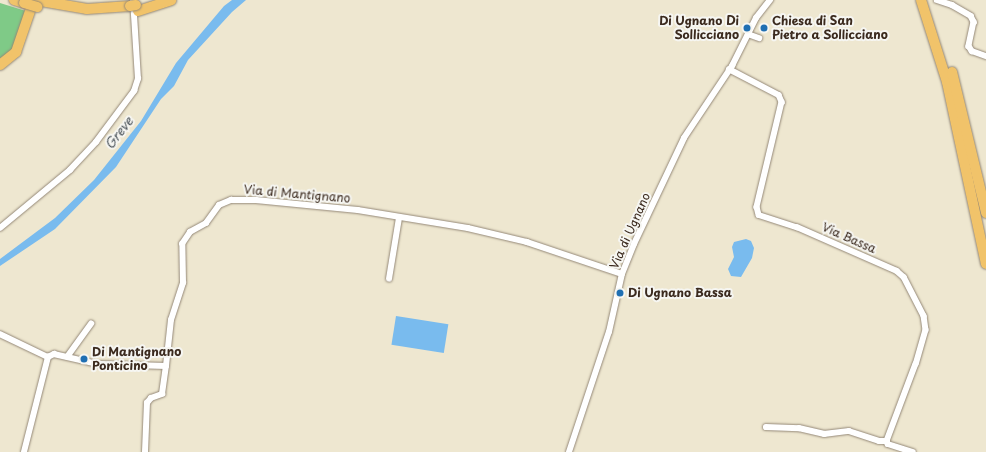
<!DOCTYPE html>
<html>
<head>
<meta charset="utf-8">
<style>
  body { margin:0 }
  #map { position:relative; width:986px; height:452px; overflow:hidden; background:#eee7d0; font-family:"Playpen Sans",sans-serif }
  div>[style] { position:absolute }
  .green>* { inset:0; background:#7fca87 }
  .water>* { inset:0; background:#79bbee; transform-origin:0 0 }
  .roads { filter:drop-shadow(0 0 1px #948877) drop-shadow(0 0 1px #948877) }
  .street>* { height:5.5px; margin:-2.75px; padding:0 2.75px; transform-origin:2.75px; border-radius:2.75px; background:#fff }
  .highway>* { height:10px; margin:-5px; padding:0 5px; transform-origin:5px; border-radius:5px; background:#f1c36a }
  .bridges { filter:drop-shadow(0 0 1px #948877) drop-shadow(0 0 1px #948877) }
  .highway-bridge>* { height:10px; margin:-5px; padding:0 5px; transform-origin:5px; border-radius:5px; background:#f1c36a }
  .dots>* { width:11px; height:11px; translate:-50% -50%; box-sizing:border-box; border:2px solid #f6f6f2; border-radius:50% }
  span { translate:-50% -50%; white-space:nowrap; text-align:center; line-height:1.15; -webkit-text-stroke:4px #f6f6f2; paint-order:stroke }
  .poi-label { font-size:12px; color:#3b2a1e; font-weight:700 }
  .right { translate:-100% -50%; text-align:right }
  .left { translate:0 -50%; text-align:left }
  .street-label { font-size:12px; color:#3b2a1e }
  .water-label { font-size:13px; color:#4e565c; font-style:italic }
</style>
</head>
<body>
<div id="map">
  <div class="green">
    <i style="clip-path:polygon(0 3px,26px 11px,17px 45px,0 62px)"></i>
  </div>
  <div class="water">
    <i style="clip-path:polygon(232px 0,246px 0,232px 12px,188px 60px,174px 86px,161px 99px,116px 167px,55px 229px,0 266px,0 259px,55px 218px,94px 180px,141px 121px,176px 63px,224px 6px)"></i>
    <i style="clip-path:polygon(746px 239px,751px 241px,754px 248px,752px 258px,741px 277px,731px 276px,728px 269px,734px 257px,732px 247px,734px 242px)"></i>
    <i style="left:396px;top:316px;width:53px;height:29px;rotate:9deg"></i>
  </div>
  <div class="roads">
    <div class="street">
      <i style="left:937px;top:0;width:16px;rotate:18deg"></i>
      <i style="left:952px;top:5px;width:22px;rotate:30deg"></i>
      <i style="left:971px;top:16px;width:7px;rotate:63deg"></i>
      <i style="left:974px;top:22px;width:25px;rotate:102deg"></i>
      <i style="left:969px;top:46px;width:6px;rotate:59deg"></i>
      <i style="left:972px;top:51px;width:15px;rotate:20deg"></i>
      <i style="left:748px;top:34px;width:12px;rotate:20deg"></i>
      <i style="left:729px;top:69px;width:56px;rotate:27.5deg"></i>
      <i style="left:779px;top:95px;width:8px;rotate:67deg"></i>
      <i style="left:782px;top:102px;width:108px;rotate:103.4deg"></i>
      <i style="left:757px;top:207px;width:8px;rotate:76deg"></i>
      <i style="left:759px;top:215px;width:40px;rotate:18deg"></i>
      <i style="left:797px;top:227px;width:109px;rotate:23.7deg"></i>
      <i style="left:897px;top:271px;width:9px;rotate:41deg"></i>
      <i style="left:904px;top:277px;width:44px;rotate:62.9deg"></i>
      <i style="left:924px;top:316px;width:14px;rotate:82deg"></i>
      <i style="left:926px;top:330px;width:35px;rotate:106deg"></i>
      <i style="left:916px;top:364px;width:82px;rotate:110.6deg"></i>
      <i style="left:0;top:228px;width:91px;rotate:-39.6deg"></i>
      <i style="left:70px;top:170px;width:38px;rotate:-47deg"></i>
      <i style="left:96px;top:142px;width:64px;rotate:-53.3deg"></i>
      <i style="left:134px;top:91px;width:13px;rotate:-72deg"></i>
      <i style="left:138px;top:79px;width:79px;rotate:-93.6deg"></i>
      <i style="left:389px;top:279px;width:62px;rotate:-80.7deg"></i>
      <i style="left:0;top:334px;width:53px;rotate:25.6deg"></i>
      <i style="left:48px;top:357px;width:7px;rotate:-27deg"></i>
      <i style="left:54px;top:354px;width:45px;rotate:12.8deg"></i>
      <i style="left:98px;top:364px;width:68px;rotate:1.7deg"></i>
      <i style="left:166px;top:366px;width:46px;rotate:-83.8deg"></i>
      <i style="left:171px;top:320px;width:39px;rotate:-72deg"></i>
      <i style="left:183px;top:283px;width:39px;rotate:-91deg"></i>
      <i style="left:182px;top:244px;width:14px;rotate:-56deg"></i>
      <i style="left:190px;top:232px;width:18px;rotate:-29deg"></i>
      <i style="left:206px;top:223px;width:22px;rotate:-54deg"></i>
      <i style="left:219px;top:205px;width:13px;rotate:-23deg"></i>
      <i style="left:231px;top:200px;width:25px"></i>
      <i style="left:256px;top:200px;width:102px;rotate:5.6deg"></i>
      <i style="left:358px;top:210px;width:111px;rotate:9.3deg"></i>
      <i style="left:468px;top:228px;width:61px;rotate:13.3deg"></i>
      <i style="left:527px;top:242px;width:100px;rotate:18.6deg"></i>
      <i style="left:67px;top:357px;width:41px;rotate:-54deg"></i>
      <i style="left:766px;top:427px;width:33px;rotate:2deg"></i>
      <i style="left:799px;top:428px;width:26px;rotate:13deg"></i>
      <i style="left:824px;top:434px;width:25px;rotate:-7deg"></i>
      <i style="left:849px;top:431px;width:32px;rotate:18deg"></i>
      <i style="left:879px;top:441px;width:8px"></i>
      <i style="left:887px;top:441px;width:3px;rotate:72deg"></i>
      <i style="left:888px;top:444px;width:26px;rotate:18deg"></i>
      <i style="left:24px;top:452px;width:98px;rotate:-75.8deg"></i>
      <i style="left:145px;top:452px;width:49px;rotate:-87.7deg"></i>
      <i style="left:147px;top:403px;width:6px;rotate:-51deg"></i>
      <i style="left:151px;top:398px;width:12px;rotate:-20deg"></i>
      <i style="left:162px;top:394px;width:28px;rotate:-82deg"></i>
      <i style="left:569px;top:452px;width:126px;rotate:-71.6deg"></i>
      <i style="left:609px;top:332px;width:59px;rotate:-77.4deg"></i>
      <i style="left:622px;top:274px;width:32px;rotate:-68deg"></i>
      <i style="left:634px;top:244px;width:117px;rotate:-64.7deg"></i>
      <i style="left:684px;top:138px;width:87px;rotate:-56.3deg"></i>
      <i style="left:732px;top:66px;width:54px;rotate:-63.4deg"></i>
      <i style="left:756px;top:18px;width:23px;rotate:-52deg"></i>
    </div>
    <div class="highway">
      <i style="left:14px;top:0;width:10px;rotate:17deg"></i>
      <i style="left:35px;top:0;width:53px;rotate:9.8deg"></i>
      <i style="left:87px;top:9px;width:43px;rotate:-4deg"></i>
      <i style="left:921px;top:0;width:86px;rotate:72.4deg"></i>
      <i style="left:947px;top:82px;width:186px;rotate:77.9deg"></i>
      <i style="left:138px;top:11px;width:35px;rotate:-18deg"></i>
      <i style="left:0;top:65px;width:21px;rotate:-39deg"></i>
      <i style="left:16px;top:52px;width:43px;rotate:-71.1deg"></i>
      <i style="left:952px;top:72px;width:145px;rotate:76.4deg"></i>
    </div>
  </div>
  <div class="bridges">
    <div class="highway-bridge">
      <i style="left:24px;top:3px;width:14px;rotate:17deg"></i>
      <i style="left:130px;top:6px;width:6px;rotate:-9deg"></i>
    </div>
  </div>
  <div class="dots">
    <i style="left:747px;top:28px;background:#1f6fb2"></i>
    <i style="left:764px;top:28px;background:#1f6fb2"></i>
    <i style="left:620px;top:293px;background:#1f6fb2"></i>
    <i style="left:84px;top:359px;background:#1f6fb2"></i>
  </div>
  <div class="poi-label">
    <span class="right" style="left:739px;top:28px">Di Ugnano Di<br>Sollicciano</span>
    <span class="left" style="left:772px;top:28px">Chiesa di San<br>Pietro a Sollicciano</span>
    <span class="left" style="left:628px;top:293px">Di Ugnano Bassa</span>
    <span class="left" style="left:92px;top:359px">Di Mantignano<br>Ponticino</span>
  </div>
  <div class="street-label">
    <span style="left:297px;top:194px;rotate:5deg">Via di Mantignano</span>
    <span style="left:630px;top:231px;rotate:-66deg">Via di Ugnano</span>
    <span style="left:849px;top:238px;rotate:24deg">Via Bassa</span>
  </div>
  <div class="water-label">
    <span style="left:119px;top:133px;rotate:-52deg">Greve</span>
  </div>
</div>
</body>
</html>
